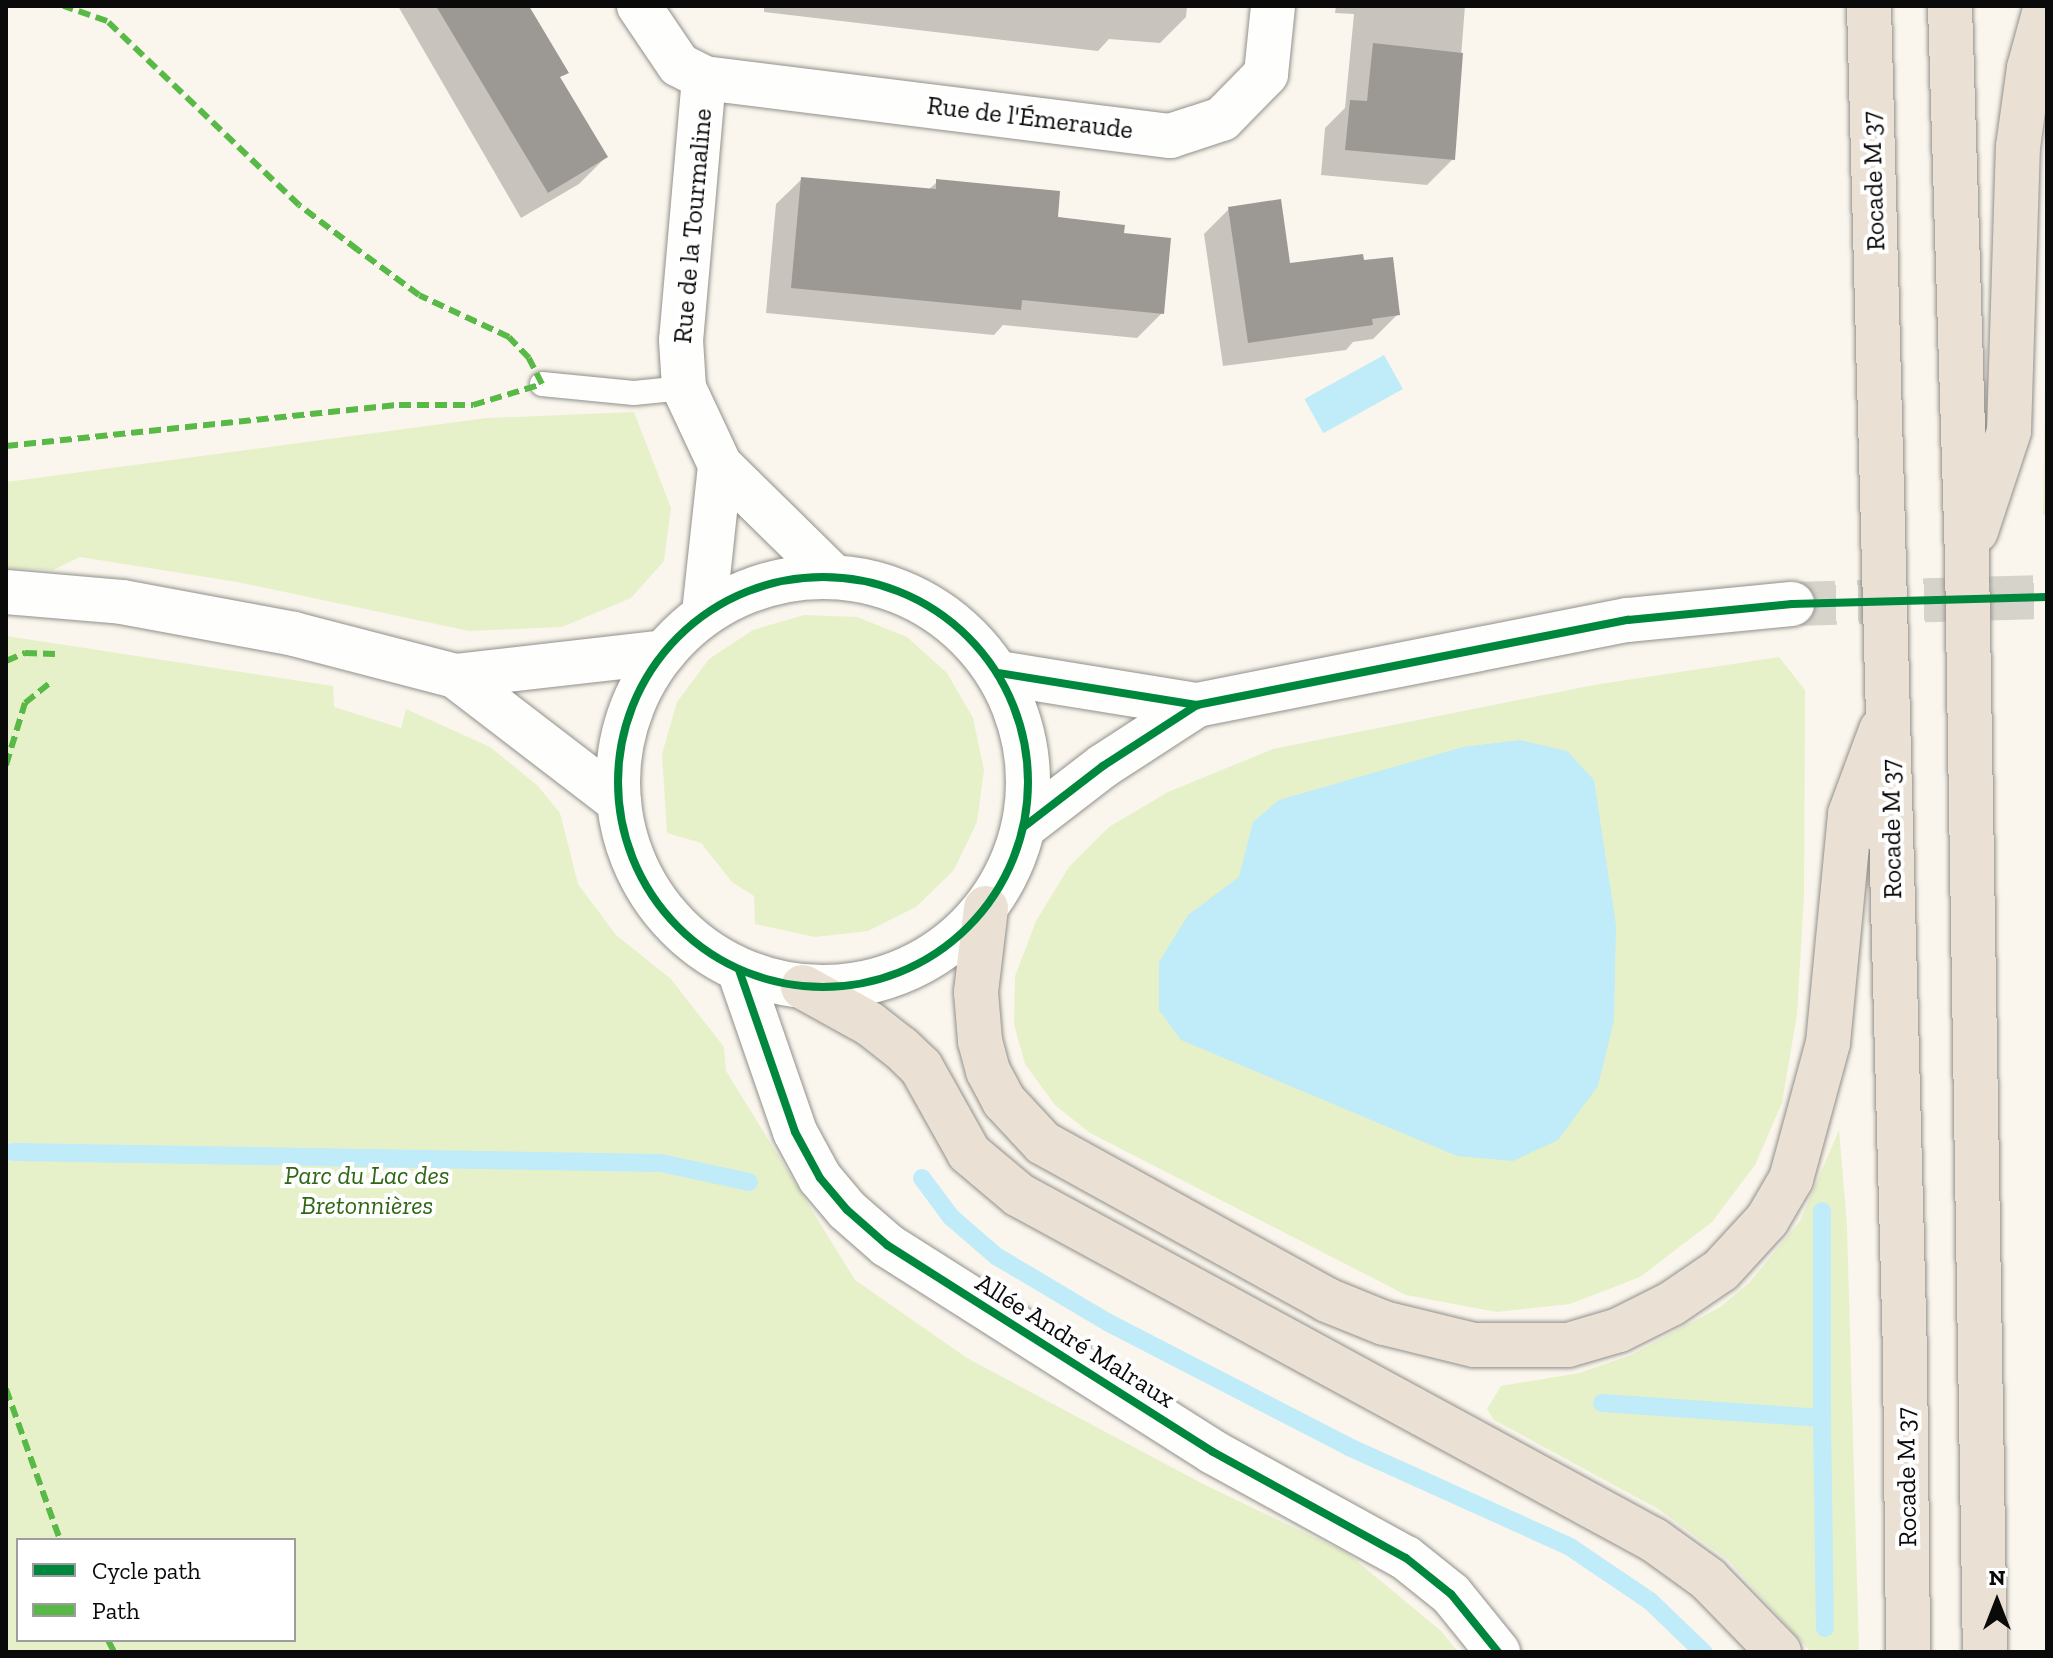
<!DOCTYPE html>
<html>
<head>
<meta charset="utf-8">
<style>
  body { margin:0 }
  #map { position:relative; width:2053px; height:1658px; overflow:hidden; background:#faf6ed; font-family:"Zilla Slab",serif }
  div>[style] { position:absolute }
  .green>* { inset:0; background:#e6f1ca }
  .water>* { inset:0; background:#c0ebf8; transform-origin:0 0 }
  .shadow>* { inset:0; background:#0003 }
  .stream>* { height:18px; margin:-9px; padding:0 9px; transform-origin:9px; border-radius:9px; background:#c0ebf8 }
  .building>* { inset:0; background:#9c9894 }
  .tertiary-tunnel>* { height:44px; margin-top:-22px; transform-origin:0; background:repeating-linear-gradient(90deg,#d6d3cb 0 44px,transparent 0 66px) }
  .roads { filter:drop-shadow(0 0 2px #92908c) drop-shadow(0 0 2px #92908c) }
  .service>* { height:24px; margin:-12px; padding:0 12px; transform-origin:12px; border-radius:12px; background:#fefefc }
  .minor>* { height:44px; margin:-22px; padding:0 22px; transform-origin:22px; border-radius:22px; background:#fefefc }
  .tertiary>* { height:44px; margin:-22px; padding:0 22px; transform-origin:22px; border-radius:22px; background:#fefefc }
  .tertiary>.ring { margin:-22px; padding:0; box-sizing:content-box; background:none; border:44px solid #fefefc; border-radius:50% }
  .trunk>* { height:44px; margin:-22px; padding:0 22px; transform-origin:22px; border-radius:22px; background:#ebe0d4 }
  .quiet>* { height:6px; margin-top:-3px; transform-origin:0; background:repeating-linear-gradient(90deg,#58b947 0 12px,transparent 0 18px) }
  .cycleway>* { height:8px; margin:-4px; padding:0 4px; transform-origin:4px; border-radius:4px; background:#00873e }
  .cycleway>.ring { margin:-4px; padding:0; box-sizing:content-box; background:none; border:8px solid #00873e; border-radius:50% }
  span { translate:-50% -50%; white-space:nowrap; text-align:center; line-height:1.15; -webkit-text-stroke:8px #fff; paint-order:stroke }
  .street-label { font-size:26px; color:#0a0a0a }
  .park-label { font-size:26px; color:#306716; font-style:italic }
  .frame { position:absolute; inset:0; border:8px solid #0a0a0a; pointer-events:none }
  .legend { position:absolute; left:16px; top:1538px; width:280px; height:104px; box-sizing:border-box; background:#fff; border:2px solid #9d9d9d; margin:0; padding:10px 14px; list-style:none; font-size:24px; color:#0a0a0a }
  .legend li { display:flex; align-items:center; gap:16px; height:40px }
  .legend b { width:40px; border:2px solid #9d9d9d }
  .north { position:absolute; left:1957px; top:1562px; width:80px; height:80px; -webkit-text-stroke:6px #fff; paint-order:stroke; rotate:0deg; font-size:22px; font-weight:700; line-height:32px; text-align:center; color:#0a0a0a }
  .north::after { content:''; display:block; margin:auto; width:28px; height:36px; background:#0a0a0a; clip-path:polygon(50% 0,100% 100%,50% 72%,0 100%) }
</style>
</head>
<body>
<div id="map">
  <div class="green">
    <i style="clip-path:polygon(2047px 245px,2047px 516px,2043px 515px)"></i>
    <i style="clip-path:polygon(634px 412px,671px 508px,664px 561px,631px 598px,562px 627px,469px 631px,237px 582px,80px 557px,53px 570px,6px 568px,6px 482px,487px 418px)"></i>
    <i style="clip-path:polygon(804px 615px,857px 617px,907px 637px,947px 673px,973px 718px,984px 770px,977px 822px,954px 870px,916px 907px,868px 931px,815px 937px,755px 924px,754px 896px,732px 882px,701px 843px,667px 833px,662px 754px,677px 702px,709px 659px,753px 630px)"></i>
    <i style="clip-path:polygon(evenodd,6px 636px,333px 686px,334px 707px,401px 728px,406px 709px,490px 747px,537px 785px,560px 813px,578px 884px,616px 935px,671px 979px,724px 1047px,726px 1071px,855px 1280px,967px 1358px,1203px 1484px,1347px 1553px,1441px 1631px,1458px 1652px,6px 1652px,6px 636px,294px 1540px,294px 1640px,18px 1640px,18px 1540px,294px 1540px)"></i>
    <i style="clip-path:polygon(1779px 657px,1805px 690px,1804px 896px,1797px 1014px,1782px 1103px,1755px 1165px,1712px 1222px,1640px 1277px,1570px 1304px,1497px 1312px,1406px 1295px,1090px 1133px,1055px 1105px,1025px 1064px,1014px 1024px,1015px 976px,1036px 921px,1069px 867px,1109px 827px,1168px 792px,1273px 749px,1594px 685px)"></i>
    <i style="clip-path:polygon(1839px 1130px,1847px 1226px,1859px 1652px,1811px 1652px,1728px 1560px,1658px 1509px,1494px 1420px,1487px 1409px,1501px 1386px,1579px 1373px,1631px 1355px,1720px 1307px,1749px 1283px,1800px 1221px)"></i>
  </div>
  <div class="water">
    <i style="left:1384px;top:355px;width:39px;height:91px;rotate:61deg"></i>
    <i style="clip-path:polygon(1520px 740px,1567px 751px,1594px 780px,1616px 925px,1614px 1020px,1598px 1086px,1558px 1140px,1513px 1161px,1457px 1156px,1181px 1040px,1159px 1010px,1159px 962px,1188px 915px,1239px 877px,1253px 822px,1279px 800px,1463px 747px)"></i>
  </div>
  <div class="shadow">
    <i style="clip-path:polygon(398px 6px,517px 6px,606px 157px,579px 184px,521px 218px)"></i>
    <i style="clip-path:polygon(764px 6px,1187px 6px,1186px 17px,1160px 43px,1109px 39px,1098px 51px,764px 12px)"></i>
    <i style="clip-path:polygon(1336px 6px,1465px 6px,1453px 159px,1427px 185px,1321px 175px,1325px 128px,1345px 108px,1354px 14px,1335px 13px)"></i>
    <i style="clip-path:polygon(802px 179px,928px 190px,937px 182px,1122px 235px,1162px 313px,1137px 338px,1003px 325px,994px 335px,766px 313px,776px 204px)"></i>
    <i style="clip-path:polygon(1229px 209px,1289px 266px,1398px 314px,1373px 339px,1353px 342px,1346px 350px,1223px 366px,1204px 234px)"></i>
  </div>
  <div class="stream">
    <i style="left:13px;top:1152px;width:648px;rotate:0.97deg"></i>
    <i style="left:661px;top:1163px;width:90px;rotate:12.2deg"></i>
    <i style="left:922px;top:1178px;width:49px;rotate:53.4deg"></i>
    <i style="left:951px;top:1217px;width:60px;rotate:40.9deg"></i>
    <i style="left:996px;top:1256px;width:131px;rotate:30.7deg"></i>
    <i style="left:1109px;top:1323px;width:270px;rotate:27.3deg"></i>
    <i style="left:1349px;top:1447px;width:243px;rotate:24.3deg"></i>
    <i style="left:1570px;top:1547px;width:97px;rotate:34deg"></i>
    <i style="left:1650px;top:1601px;width:74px;rotate:43.9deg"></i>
    <i style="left:1822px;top:1211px;width:207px;rotate:90deg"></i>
    <i style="left:1602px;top:1403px;width:221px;rotate:3.9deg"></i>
    <i style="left:1822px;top:1418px;width:210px;rotate:89.2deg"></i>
  </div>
  <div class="building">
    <i style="clip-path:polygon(436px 6px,529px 6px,569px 73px,560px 77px,608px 157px,548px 193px)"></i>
    <i style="clip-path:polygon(1373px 43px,1463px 53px,1455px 160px,1345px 150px,1350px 100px,1367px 101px)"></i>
    <i style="clip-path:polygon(801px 177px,936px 189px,936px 179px,1060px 191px,1058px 217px,1125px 225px,1124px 233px,1171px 238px,1164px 314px,1022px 300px,1021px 310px,791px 288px)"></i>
    <i style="clip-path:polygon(1281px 199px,1290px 263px,1363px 254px,1364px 260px,1393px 257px,1400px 315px,1372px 319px,1373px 325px,1248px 343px,1228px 207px)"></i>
  </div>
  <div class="tertiary-tunnel">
    <i style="left:1792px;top:604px;width:255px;rotate:-1.6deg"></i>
  </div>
  <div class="roads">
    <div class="service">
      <i style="left:542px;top:384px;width:92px;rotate:5.6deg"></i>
      <i style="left:634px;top:393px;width:50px;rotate:-5.7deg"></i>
    </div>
    <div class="minor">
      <i style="left:639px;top:6px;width:71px;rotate:55.9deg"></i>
      <i style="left:679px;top:65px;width:28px;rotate:27deg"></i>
      <i style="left:704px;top:78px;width:263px;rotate:95deg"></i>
      <i style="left:681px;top:340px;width:48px;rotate:86.4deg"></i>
      <i style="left:684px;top:388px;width:85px;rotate:64.9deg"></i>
      <i style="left:720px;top:465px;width:158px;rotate:44.5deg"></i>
      <i style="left:704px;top:78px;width:470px;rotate:7.1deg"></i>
      <i style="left:1170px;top:136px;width:55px;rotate:-18.1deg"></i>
      <i style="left:1222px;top:119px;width:63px;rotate:-45.6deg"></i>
      <i style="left:1266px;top:74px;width:68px;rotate:-84.1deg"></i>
      <i style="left:704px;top:613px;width:149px;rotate:-83.8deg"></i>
      <i style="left:739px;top:970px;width:171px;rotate:70.9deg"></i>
      <i style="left:795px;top:1132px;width:52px;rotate:61.5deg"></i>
      <i style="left:820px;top:1178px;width:42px;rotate:49.8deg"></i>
      <i style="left:847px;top:1210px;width:53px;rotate:41.2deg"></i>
      <i style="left:887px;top:1245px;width:386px;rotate:32.4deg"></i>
      <i style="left:1213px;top:1452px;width:220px;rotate:28.8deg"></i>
      <i style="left:1406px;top:1558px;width:58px;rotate:38.7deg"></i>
      <i style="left:1451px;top:1594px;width:75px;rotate:51deg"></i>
    </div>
    <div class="tertiary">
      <i class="ring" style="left:618px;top:577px;width:366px;height:366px"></i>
      <i style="left:6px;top:592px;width:116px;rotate:4.9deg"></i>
      <i style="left:122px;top:602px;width:175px;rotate:10.5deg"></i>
      <i style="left:294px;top:634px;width:166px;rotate:14.6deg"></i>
      <i style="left:455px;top:676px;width:207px;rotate:37.5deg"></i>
      <i style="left:999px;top:673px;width:201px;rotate:9.2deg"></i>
      <i style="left:1197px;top:705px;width:439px;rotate:-11.2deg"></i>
      <i style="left:1628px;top:620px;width:165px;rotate:-5.6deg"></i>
      <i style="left:455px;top:676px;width:211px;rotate:-6.5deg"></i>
      <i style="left:1025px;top:826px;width:98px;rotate:-37.6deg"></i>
      <i style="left:1103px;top:766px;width:112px;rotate:-33deg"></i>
    </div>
    <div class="trunk">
      <i style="left:1869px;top:6px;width:1351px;rotate:88.47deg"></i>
      <i style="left:1905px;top:1357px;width:295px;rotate:89.4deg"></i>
      <i style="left:1950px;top:6px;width:554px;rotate:88.24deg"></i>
      <i style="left:1967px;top:560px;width:1092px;rotate:89.06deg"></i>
      <i style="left:1976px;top:531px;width:105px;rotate:-71.7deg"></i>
      <i style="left:2009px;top:431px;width:284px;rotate:-88.2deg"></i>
      <i style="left:2018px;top:147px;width:80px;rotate:-82.1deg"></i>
      <i style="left:2029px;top:68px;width:64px;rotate:-74.7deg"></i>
      <i style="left:986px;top:908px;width:85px;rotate:96.8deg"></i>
      <i style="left:976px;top:992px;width:49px;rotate:85.3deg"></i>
      <i style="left:980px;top:1041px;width:31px;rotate:75deg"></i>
      <i style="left:988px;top:1071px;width:34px;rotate:62deg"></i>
      <i style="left:1004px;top:1101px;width:57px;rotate:47.1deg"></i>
      <i style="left:1043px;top:1143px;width:325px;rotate:28.9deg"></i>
      <i style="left:1327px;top:1300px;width:61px;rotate:22deg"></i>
      <i style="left:1384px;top:1323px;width:93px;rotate:13.7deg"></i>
      <i style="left:1474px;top:1345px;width:94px"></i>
      <i style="left:1568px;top:1345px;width:53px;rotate:-16.4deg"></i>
      <i style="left:1619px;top:1330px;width:58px;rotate:-26.6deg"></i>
      <i style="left:1671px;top:1304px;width:60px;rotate:-34.2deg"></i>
      <i style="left:1721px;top:1270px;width:68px;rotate:-47.4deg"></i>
      <i style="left:1767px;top:1220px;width:48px;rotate:-59.7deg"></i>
      <i style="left:1791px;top:1179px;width:141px;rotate:-74.8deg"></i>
      <i style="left:1828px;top:1043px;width:230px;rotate:-84.5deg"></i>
      <i style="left:1850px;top:814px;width:90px;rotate:-69.7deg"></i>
      <i style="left:803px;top:987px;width:77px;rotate:28.9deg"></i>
      <i style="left:870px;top:1024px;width:39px;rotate:38deg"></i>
      <i style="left:901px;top:1048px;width:28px;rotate:44deg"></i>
      <i style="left:921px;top:1067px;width:98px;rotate:60.8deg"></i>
      <i style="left:969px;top:1153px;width:65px;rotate:40deg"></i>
      <i style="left:1019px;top:1195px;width:723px;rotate:28.52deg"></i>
      <i style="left:1654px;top:1540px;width:67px;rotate:35.8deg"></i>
      <i style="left:1708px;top:1579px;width:102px;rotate:45.8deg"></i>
    </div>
  </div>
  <div class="quiet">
    <i style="left:6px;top:446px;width:395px;rotate:-6deg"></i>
    <i style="left:399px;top:405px;width:74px"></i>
    <i style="left:473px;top:405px;width:72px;rotate:-16.9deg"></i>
    <i style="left:542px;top:384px;width:29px;rotate:-117deg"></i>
    <i style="left:529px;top:358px;width:29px;rotate:-134deg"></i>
    <i style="left:509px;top:337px;width:99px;rotate:-155deg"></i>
    <i style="left:419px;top:295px;width:76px;rotate:-143.6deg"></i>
    <i style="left:358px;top:250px;width:74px;rotate:-142.7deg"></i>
    <i style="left:299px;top:205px;width:266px;rotate:-136.2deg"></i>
    <i style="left:107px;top:21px;width:46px;rotate:-160.8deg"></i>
    <i style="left:6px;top:661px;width:21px;rotate:-23deg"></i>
    <i style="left:25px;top:653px;width:30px;rotate:2deg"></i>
    <i style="left:6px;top:765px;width:65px;rotate:-73deg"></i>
    <i style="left:25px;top:703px;width:35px;rotate:-39deg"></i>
    <i style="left:6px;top:1389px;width:160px;rotate:70.3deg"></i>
    <i style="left:108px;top:1640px;width:13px;rotate:63deg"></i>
  </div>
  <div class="cycleway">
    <i class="ring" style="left:618px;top:577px;width:402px;height:402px"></i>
    <i style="left:999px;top:673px;width:201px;rotate:9.2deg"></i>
    <i style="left:1197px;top:705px;width:439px;rotate:-11.2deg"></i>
    <i style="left:1628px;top:620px;width:165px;rotate:-5.6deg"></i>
    <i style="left:1792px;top:604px;width:255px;rotate:-1.6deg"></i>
    <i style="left:1025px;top:826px;width:98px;rotate:-37.6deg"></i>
    <i style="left:1103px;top:766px;width:112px;rotate:-33deg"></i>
    <i style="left:739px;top:970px;width:171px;rotate:70.9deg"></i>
    <i style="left:795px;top:1132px;width:52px;rotate:61.5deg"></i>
    <i style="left:820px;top:1178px;width:42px;rotate:49.8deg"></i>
    <i style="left:847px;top:1210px;width:53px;rotate:41.2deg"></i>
    <i style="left:887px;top:1245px;width:386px;rotate:32.4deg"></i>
    <i style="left:1213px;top:1452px;width:220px;rotate:28.8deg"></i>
    <i style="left:1406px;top:1558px;width:58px;rotate:38.7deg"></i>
    <i style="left:1451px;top:1594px;width:75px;rotate:51deg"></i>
  </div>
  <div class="street-label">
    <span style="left:1030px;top:118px;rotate:7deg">Rue de l'Émeraude</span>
    <span style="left:1874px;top:181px;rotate:-92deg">Rocade M 37</span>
    <span style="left:693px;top:226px;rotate:-85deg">Rue de la Tourmaline</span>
    <span style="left:1892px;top:829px;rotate:-91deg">Rocade M 37</span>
    <span style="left:1075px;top:1341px;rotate:32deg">Allée André Malraux</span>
    <span style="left:1907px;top:1477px;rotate:-91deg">Rocade M 37</span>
  </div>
  <div class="park-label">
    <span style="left:367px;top:1191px">Parc du Lac des<br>Bretonnières</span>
  </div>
  <div class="frame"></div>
  <ul class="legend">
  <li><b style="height:10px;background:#00873e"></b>Cycle path</li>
  <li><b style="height:10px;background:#58b947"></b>Path</li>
  </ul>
  <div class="north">N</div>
</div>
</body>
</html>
